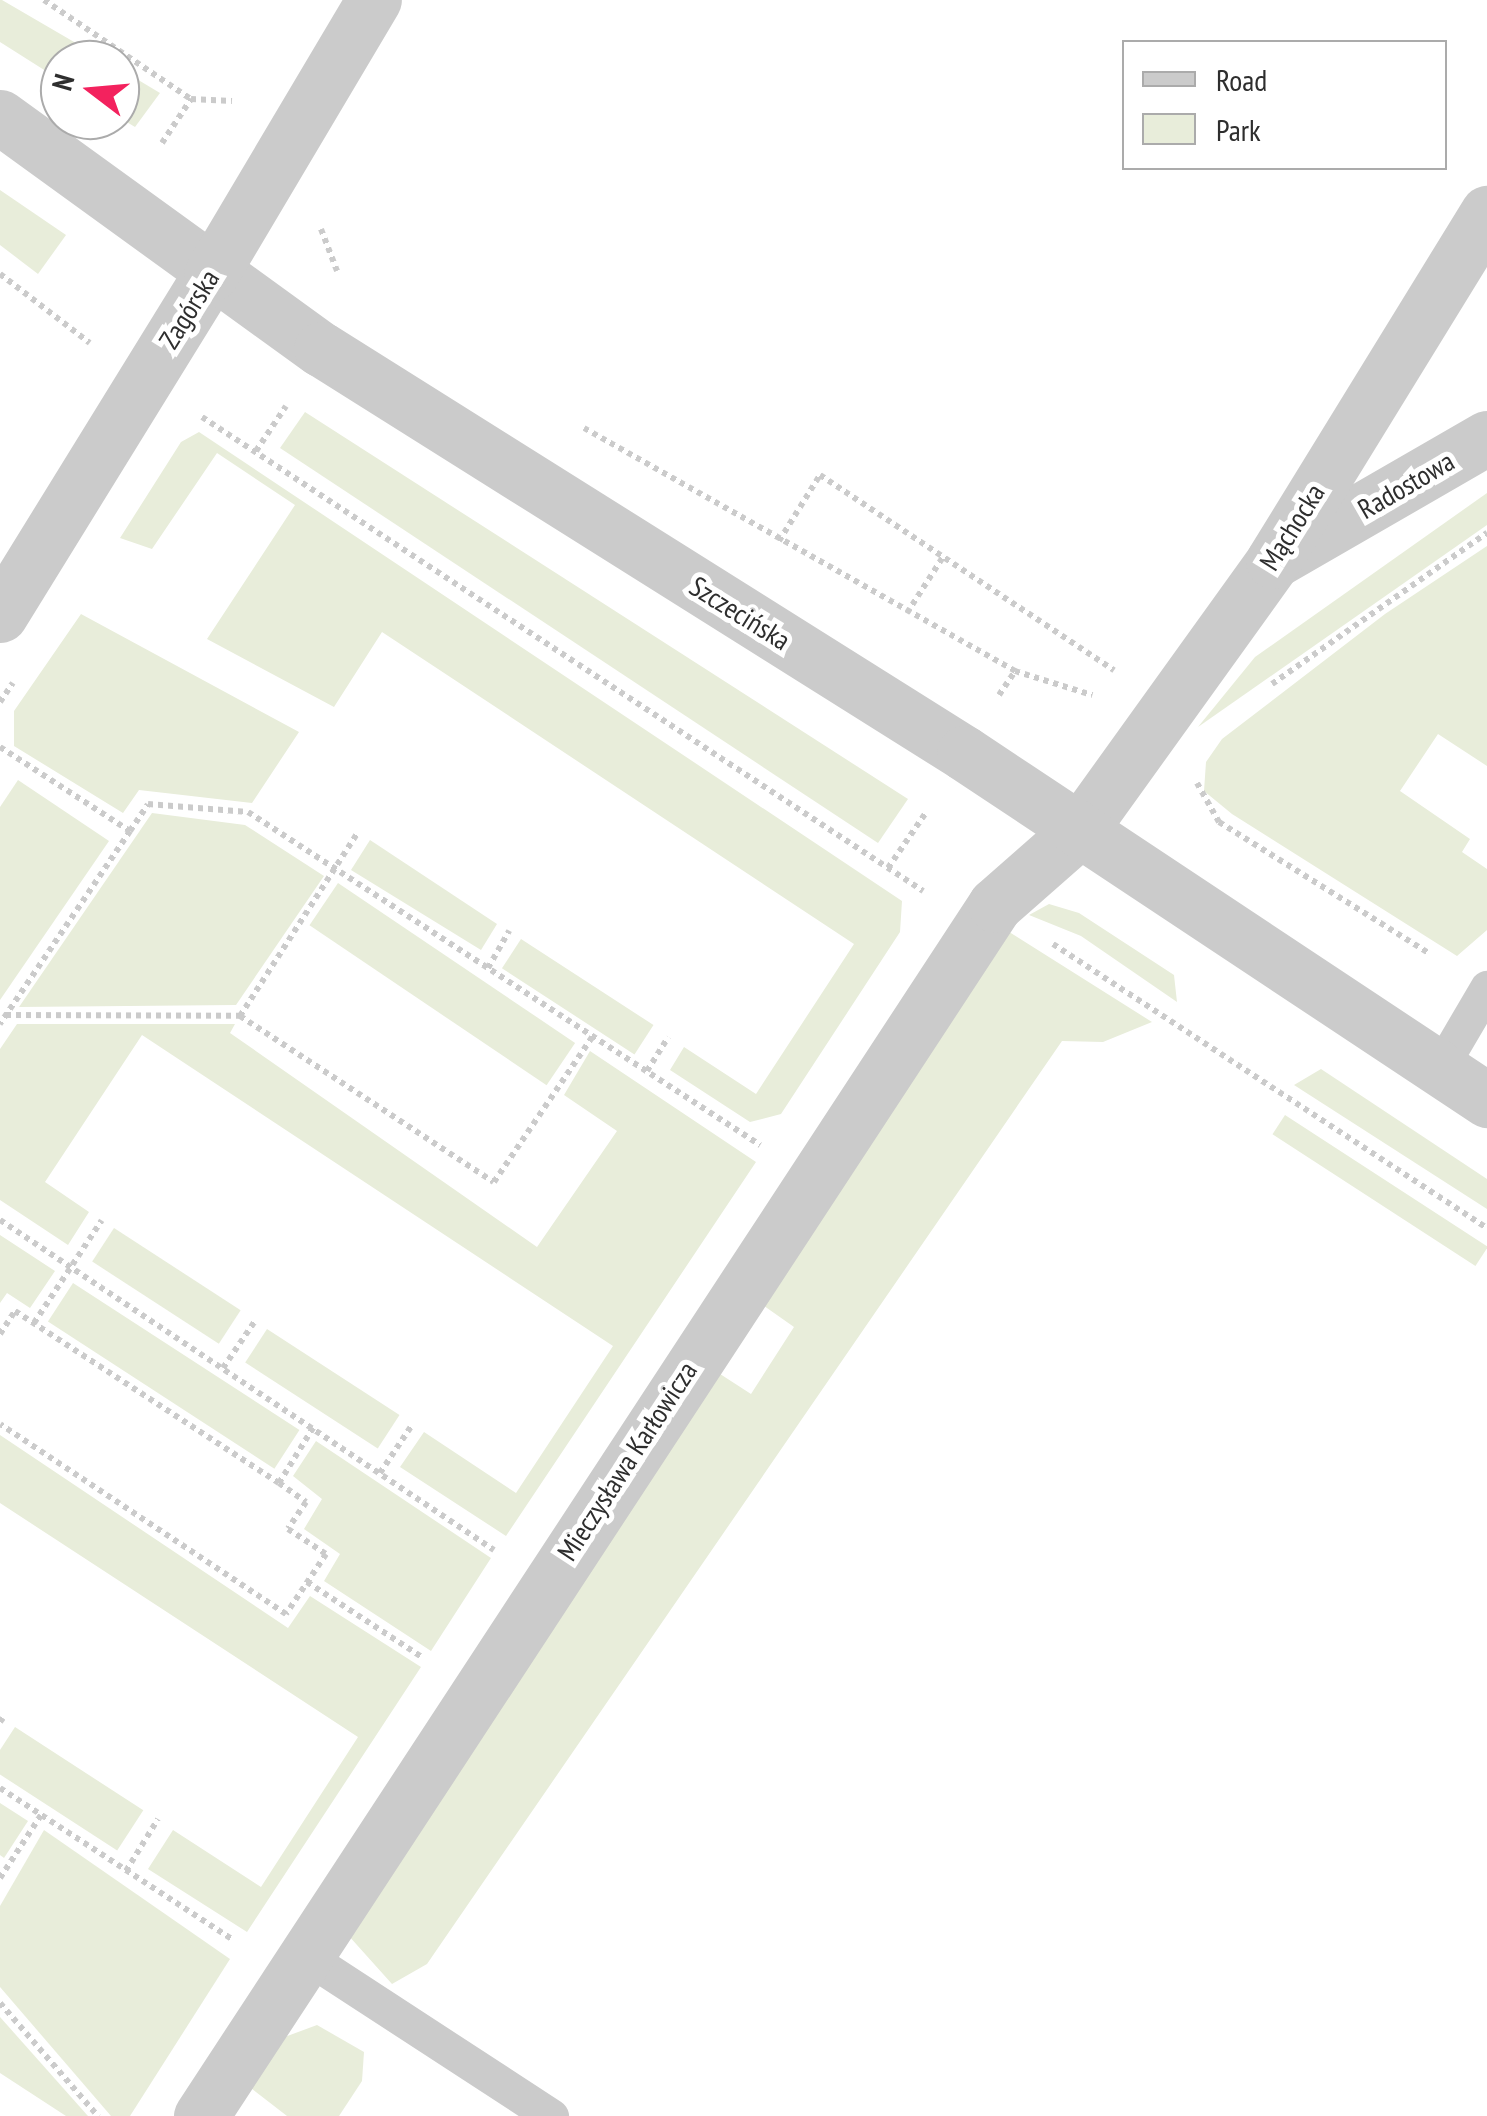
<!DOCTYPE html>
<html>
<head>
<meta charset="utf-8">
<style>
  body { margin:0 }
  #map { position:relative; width:1487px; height:2116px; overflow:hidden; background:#fff; font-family:"PT Sans Narrow",sans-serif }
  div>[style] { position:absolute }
  .green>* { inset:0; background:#e8edda; transform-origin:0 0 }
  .path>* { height:6px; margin-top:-3px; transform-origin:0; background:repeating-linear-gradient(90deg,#cbcbcb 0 5px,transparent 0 10px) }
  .service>* { height:35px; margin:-17.5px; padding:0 17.5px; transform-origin:17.5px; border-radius:17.5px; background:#cbcbcb }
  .minor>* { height:55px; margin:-27.5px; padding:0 27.5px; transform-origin:27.5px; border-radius:27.5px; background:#cbcbcb }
  .tertiary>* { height:55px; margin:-27.5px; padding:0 27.5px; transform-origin:27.5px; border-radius:27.5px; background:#cbcbcb }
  span { translate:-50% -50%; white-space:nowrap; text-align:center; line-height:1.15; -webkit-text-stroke:10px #fff; paint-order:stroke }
  .street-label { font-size:28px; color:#2e2e2e }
  .legend { position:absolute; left:1122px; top:40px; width:325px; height:130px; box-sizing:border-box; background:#fff; border:2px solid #ababab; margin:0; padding:12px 18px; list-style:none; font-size:30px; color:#2e2e2e }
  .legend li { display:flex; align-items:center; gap:20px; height:50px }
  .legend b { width:50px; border:2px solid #ababab }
  .north { position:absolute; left:40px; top:40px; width:100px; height:100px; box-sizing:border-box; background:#fff; border:2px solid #ababab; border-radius:50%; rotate:286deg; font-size:28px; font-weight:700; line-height:40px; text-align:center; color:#2e2e2e }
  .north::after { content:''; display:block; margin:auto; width:35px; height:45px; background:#f3225e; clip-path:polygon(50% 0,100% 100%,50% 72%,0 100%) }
</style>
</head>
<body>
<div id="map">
  <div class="green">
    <i style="clip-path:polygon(0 0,2px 0,105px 60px,60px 60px,60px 80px,0 42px)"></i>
    <i style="clip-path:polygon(120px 69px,160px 93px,135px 127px,120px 118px)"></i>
    <i style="clip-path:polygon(0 190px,66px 235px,38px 274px,0 245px)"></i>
    <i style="clip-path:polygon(305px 412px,908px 799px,878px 843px,280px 448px)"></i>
    <i style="clip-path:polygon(199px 432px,902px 901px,900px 932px,781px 1114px,750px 1122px,670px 1070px,684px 1047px,756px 1094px,854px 944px,382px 632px,334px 707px,207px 639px,295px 505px,217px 453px,152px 549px,120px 538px,181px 442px)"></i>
    <i style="clip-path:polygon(1487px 493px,1487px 525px,1198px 727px,1255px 657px)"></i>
    <i style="clip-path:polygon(1487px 546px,1487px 766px,1438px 734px,1400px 791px,1470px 839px,1462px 852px,1487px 869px,1487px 930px,1457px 956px,1232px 814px,1204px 791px,1206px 762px,1222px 739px,1385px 614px)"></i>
    <i style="clip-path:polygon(81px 614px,299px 732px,252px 803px,139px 790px,123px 813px,14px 746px,14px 711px)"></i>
    <i style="clip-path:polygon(18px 780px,109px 841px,0 1000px,0 807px)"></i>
    <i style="clip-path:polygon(152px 813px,245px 825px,324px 876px,236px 1005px,19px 1007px)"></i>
    <i style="clip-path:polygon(370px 840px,497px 924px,481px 950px,351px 870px)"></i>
    <i style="left:338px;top:883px;width:286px;height:51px;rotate:34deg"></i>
    <i style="clip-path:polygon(1049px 904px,1079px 913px,1174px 975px,1177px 1002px,1081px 936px,1029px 915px)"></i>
    <i style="clip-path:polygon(1006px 930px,1152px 1022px,1103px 1042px,1062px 1041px,427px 1964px,392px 1984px,348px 1935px,717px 1372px,751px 1394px,794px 1327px,760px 1303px)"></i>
    <i style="left:521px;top:939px;width:158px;height:35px;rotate:33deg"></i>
    <i style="clip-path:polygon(17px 1024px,235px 1024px,230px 1033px,537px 1247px,617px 1131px,564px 1095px,590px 1051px,756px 1162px,506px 1536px,400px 1467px,424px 1432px,516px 1493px,613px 1346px,142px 1035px,45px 1182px,89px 1212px,68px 1245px,0 1200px,0 1049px)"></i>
    <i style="clip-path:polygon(1321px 1069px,1487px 1179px,1487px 1209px,1294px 1085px)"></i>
    <i style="left:1285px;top:1115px;width:242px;height:23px;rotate:33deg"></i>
    <i style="left:114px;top:1228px;width:151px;height:40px;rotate:33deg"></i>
    <i style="clip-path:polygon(0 1235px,55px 1271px,30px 1308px,7px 1293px,0 1303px)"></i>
    <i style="left:73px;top:1283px;width:270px;height:46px;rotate:33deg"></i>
    <i style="left:267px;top:1329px;width:158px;height:40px;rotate:33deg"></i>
    <i style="clip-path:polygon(0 1435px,288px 1628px,310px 1596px,421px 1667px,247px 1932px,148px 1869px,173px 1830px,261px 1887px,358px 1737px,0 1503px)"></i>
    <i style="clip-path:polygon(316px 1441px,491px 1558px,431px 1651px,324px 1581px,340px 1554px,304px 1529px,322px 1499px,293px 1476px)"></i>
    <i style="left:15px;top:1727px;width:153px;height:48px;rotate:33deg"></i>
    <i style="clip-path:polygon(0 1803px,28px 1821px,4px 1858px,0 1855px)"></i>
    <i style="clip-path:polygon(44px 1830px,230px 1959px,130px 2116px,111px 2116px,0 1987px,0 1906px)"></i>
    <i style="clip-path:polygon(0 2017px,88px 2116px,66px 2116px,0 2073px)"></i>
    <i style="clip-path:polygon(317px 2025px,364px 2052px,362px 2081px,339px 2116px,287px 2116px,247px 2085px,282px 2038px)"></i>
  </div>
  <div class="path">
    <i style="left:44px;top:0;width:177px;rotate:34deg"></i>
    <i style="left:191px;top:99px;width:41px;rotate:2.8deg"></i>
    <i style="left:162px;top:143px;width:53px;rotate:-56.6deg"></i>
    <i style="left:321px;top:229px;width:45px;rotate:69.1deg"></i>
    <i style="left:0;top:274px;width:113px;rotate:37.5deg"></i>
    <i style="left:202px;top:417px;width:863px;rotate:33.32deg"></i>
    <i style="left:584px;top:428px;width:495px;rotate:29.4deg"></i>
    <i style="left:1015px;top:671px;width:81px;rotate:17.3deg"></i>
    <i style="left:256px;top:451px;width:54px;rotate:-56.3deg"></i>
    <i style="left:779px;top:541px;width:78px;rotate:-58.2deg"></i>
    <i style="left:820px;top:475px;width:353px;rotate:33.6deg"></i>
    <i style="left:907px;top:613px;width:67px;rotate:-57.3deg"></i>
    <i style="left:1272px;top:684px;width:263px;rotate:-35.1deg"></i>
    <i style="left:999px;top:695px;width:29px;rotate:-56deg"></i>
    <i style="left:0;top:702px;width:23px;rotate:-56deg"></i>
    <i style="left:0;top:747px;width:155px;rotate:32.9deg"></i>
    <i style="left:130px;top:831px;width:233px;rotate:124deg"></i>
    <i style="left:1197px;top:783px;width:45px;rotate:60.6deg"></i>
    <i style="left:1219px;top:822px;width:248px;rotate:32deg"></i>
    <i style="left:130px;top:831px;width:32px;rotate:-56deg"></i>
    <i style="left:148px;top:804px;width:100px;rotate:4.6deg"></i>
    <i style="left:248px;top:812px;width:611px;rotate:33.04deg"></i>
    <i style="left:888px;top:868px;width:69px;rotate:-55.6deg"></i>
    <i style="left:1053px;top:944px;width:519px;rotate:33.2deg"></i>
    <i style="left:488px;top:968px;width:43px;rotate:-60.4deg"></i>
    <i style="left:6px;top:1015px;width:234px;rotate:0.2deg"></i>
    <i style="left:240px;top:1016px;width:219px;rotate:-57.3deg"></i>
    <i style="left:240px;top:1016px;width:303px;rotate:33.2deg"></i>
    <i style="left:494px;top:1182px;width:176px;rotate:-55.9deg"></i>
    <i style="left:647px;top:1071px;width:40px;rotate:-58deg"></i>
    <i style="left:0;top:1220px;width:594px;rotate:33.74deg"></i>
    <i style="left:34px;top:1323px;width:123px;rotate:-56.6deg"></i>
    <i style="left:0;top:1334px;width:27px;rotate:-57deg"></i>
    <i style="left:15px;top:1311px;width:315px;rotate:33.1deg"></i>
    <i style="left:279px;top:1483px;width:33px;rotate:35deg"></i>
    <i style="left:306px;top:1502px;width:32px;rotate:124deg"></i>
    <i style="left:288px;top:1529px;width:45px;rotate:33.3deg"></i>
    <i style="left:326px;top:1554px;width:72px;rotate:123.7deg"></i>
    <i style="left:286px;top:1614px;width:343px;rotate:-146.4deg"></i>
    <i style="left:223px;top:1368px;width:57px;rotate:-55.8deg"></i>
    <i style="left:380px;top:1473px;width:58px;rotate:-56.3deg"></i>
    <i style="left:279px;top:1483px;width:65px;rotate:-58.3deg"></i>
    <i style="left:307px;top:1582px;width:139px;rotate:33.2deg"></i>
    <i style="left:0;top:1722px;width:5px;rotate:-53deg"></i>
    <i style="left:0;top:1788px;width:278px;rotate:33.1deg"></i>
    <i style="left:126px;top:1871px;width:61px;rotate:-58.4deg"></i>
    <i style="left:0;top:1878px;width:75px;rotate:-56.9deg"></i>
    <i style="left:0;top:2003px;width:150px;rotate:49.1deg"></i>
  </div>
  <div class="service">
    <i style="left:1440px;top:1068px;width:93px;rotate:-59.6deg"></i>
    <i style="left:304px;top:1955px;width:295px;rotate:33.1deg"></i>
  </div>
  <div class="minor">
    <i style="left:1277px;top:559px;width:242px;rotate:-30deg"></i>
    <i style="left:0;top:615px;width:401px;rotate:-58.3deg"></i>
    <i style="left:201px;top:2116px;width:1448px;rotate:-56.75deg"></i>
    <i style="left:995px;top:905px;width:113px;rotate:-41.4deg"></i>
    <i style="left:1080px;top:830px;width:331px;rotate:-54.3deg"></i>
    <i style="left:1273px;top:561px;width:409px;rotate:-58.4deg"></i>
  </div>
  <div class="tertiary">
    <i style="left:0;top:117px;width:396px;rotate:35.9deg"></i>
    <i style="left:321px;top:349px;width:759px;rotate:32.14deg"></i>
    <i style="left:964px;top:753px;width:628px;rotate:33.56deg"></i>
    <i style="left:211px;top:274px;width:319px;rotate:-59.3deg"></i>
  </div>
  <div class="street-label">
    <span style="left:189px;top:309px;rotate:-58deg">Zagórska</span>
    <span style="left:1406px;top:485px;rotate:-30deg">Radostowa</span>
    <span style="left:1292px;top:527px;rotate:-58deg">Mąchocka</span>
    <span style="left:740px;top:613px;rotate:32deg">Szczecińska</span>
    <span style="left:627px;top:1461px;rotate:-57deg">Mieczysława Karłowicza</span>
  </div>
  <ul class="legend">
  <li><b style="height:12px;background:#cbcbcb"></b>Road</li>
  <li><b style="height:28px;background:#e8edda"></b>Park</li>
  </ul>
  <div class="north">N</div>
</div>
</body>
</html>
